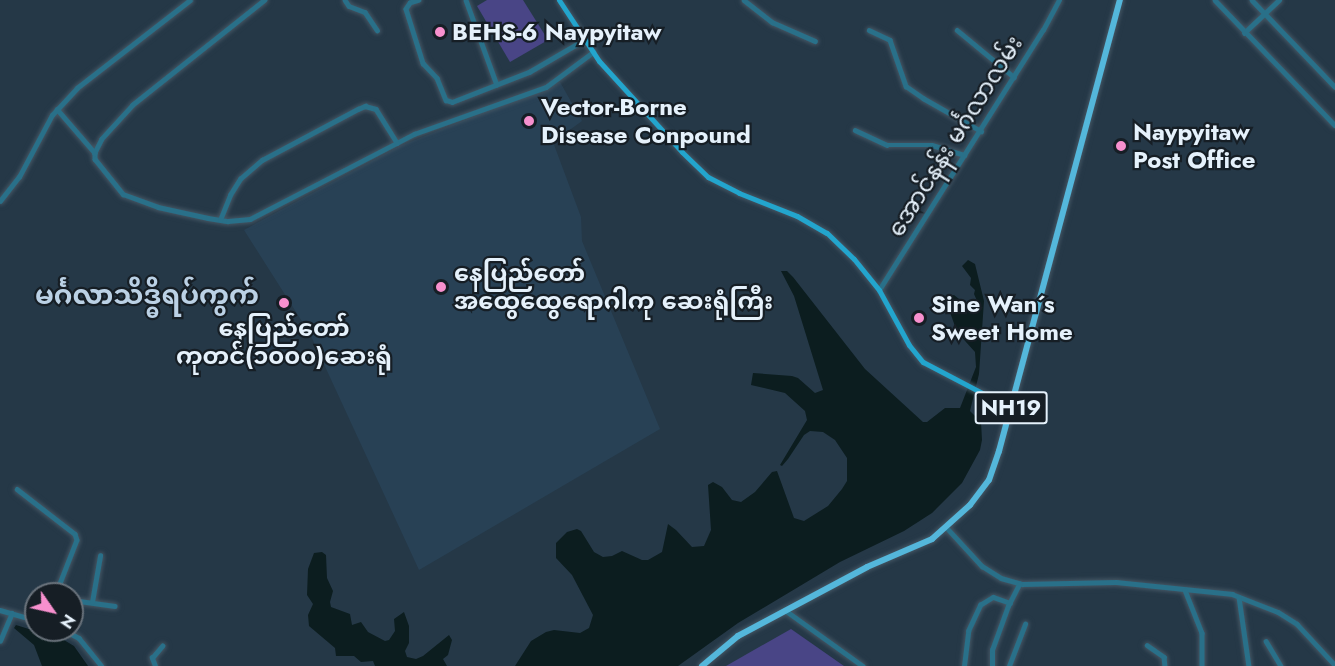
<!DOCTYPE html>
<html>
<head>
<meta charset="utf-8">
<style>
  body { margin:0 }
  #map { position:relative; width:1335px; height:666px; overflow:hidden; background:#253847; font-family:Jost,"Noto Sans Myanmar",sans-serif }
  div>[style] { position:absolute }
  .built>* { inset:0; background:#284155 }
  .green>* { inset:0; background:#494586 }
  .water>* { inset:0; background:#0c1d1f }
  .roads { filter:drop-shadow(0 0 2px #445664) drop-shadow(0 0 2px #445664) }
  .minor>* { height:4.5px; margin:-2.25px; padding:0 2.25px; transform-origin:2.25px; border-radius:2.25px; background:#297089 }
  .major>* { height:5px; margin:-2.5px; padding:0 2.5px; transform-origin:2.5px; border-radius:2.5px; background:#23a5cd }
  .highway>* { height:6px; margin:-3px; padding:0 3px; transform-origin:3px; border-radius:3px; background:#54b7db }
  .dots>* { width:16px; height:16px; translate:-50% -50%; box-sizing:border-box; border:3px solid #161e25; border-radius:50% }
  span { translate:-50% -50%; white-space:nowrap; text-align:center; line-height:1.15; -webkit-text-stroke:4.5px #161e25; paint-order:stroke }
  .shield-label span { padding:2px 4px; background:#161e25; border:2px solid; border-radius:4px; -webkit-text-stroke-width:0 }
  .shield-label { font-size:22px; color:#e5f1fb; font-weight:700 }
  .poi-label { font-size:24px; color:#e5f1fb; font-weight:700 }
  .left { translate:0 -50%; text-align:left }
  .street-label { font-size:24px; color:#e5f1fb }
  .quarter-label { font-size:27px; color:#bbd1e5; font-weight:700 }
  .north { position:absolute; left:24px; top:582px; width:60px; height:60px; box-sizing:border-box; background:#161e25; border:2px solid #69727b; border-radius:50%; rotate:124deg; font-size:16px; font-weight:700; line-height:24px; text-align:center; color:#e5f1fb }
  .north::after { content:''; display:block; margin:auto; width:21px; height:27px; background:#f790ce; clip-path:polygon(50% 0,100% 100%,50% 72%,0 100%) }
</style>
</head>
<body>
<div id="map">
  <div class="built">
    <i style="clip-path:polygon(560px 82px,582px 121px,553px 142px,581px 217px,582px 241px,660px 429px,419px 570px,310px 334px,244px 230px,400px 146px)"></i>
  </div>
  <div class="green">
    <i style="clip-path:polygon(487px 0,523px 0,548px 40px,510px 62px,477px 6px)"></i>
    <i style="clip-path:polygon(791px 629px,844px 666px,726px 666px)"></i>
  </div>
  <div class="water">
    <i style="clip-path:polygon(968px 260px,975px 264px,984px 301px,979px 374px,970px 411px,981px 422px,982px 440px,980px 450px,962px 483px,932px 513px,904px 531px,840px 562px,738px 623px,678px 666px,515px 666px,531px 641px,546px 632px,554px 630px,580px 633px,589px 628px,593px 615px,572px 575px,556px 558px,556px 543px,567px 532px,577px 529px,581px 531px,594px 552px,603px 557px,612px 556px,622px 551px,642px 560px,648px 560px,662px 552px,668px 524px,676px 530px,692px 547px,704px 546px,711px 530px,708px 485px,713px 482px,722px 487px,732px 500px,741px 502px,755px 492px,772px 472px,777px 471px,794px 518px,804px 521px,828px 506px,842px 489px,847px 481px,847px 458px,835px 440px,823px 432px,810px 431px,804px 435px,788px 459px,782px 466px,780px 465px,807px 420px,805px 411px,785px 393px,751px 385px,753px 373px,792px 376px,798px 378px,815px 393px,823px 390px,794px 296px,781px 271px,787px 271px,793px 277px,865px 369px,923px 422px,927px 422px,945px 408px,960px 408px,976px 367px,975px 352px,957px 332px,945px 298px,954px 295px,964px 303px,978px 303px,974px 294px,975px 290px,970px 285px,971px 278px,962px 266px)"></i>
    <i style="clip-path:polygon(322px 552px,326px 555px,327px 578px,333px 591px,330px 602px,331px 607px,350px 614px,352px 625px,361px 622px,368px 632px,385px 641px,389px 640px,395px 631px,394px 619px,404px 612px,409px 626px,409px 643px,405px 651px,407px 657px,416px 659px,423px 656px,449px 635px,452px 640px,448px 655px,443px 659px,447px 666px,375px 666px,373px 661px,361px 662px,354px 656px,336px 656px,335px 648px,309px 626px,308px 615px,313px 604px,307px 595px,308px 569px,314px 553px)"></i>
    <i style="clip-path:polygon(16px 625px,64px 640px,74px 646px,88px 666px,42px 666px,34px 645px,14px 628px)"></i>
  </div>
  <div class="roads">
    <div class="minor">
      <i style="left:265px;top:0;width:169px;rotate:141.5deg"></i>
      <i style="left:133px;top:105px;width:46px;rotate:132.4deg"></i>
      <i style="left:102px;top:139px;width:16px;rotate:117deg"></i>
      <i style="left:95px;top:153px;width:6px;rotate:90deg"></i>
      <i style="left:95px;top:159px;width:45px;rotate:51.3deg"></i>
      <i style="left:123px;top:194px;width:37px;rotate:20deg"></i>
      <i style="left:158px;top:207px;width:51px;rotate:12.4deg"></i>
      <i style="left:208px;top:218px;width:20px;rotate:9deg"></i>
      <i style="left:228px;top:221px;width:22px;rotate:-5deg"></i>
      <i style="left:250px;top:219px;width:185px;rotate:-27.4deg"></i>
      <i style="left:414px;top:134px;width:140px;rotate:-19.6deg"></i>
      <i style="left:546px;top:87px;width:59px;rotate:-36.7deg"></i>
      <i style="left:345px;top:0;width:7px;rotate:56deg"></i>
      <i style="left:349px;top:6px;width:17px;rotate:21deg"></i>
      <i style="left:365px;top:12px;width:22px;rotate:56deg"></i>
      <i style="left:419px;top:0;width:9px;rotate:162deg"></i>
      <i style="left:410px;top:3px;width:7px;rotate:124deg"></i>
      <i style="left:406px;top:9px;width:57px;rotate:72.5deg"></i>
      <i style="left:423px;top:63px;width:21px;rotate:47deg"></i>
      <i style="left:437px;top:78px;width:24px;rotate:68deg"></i>
      <i style="left:446px;top:100px;width:6px;rotate:18deg"></i>
      <i style="left:452px;top:102px;width:83px;rotate:-21.3deg"></i>
      <i style="left:529px;top:72px;width:64px;rotate:-30.2deg"></i>
      <i style="left:466px;top:0;width:90px;rotate:70deg"></i>
      <i style="left:744px;top:0;width:36px;rotate:38deg"></i>
      <i style="left:772px;top:22px;width:47px;rotate:23.8deg"></i>
      <i style="left:1215px;top:0;width:173px;rotate:46.2deg"></i>
      <i style="left:1252px;top:0;width:120px;rotate:46.3deg"></i>
      <i style="left:869px;top:30px;width:23px;rotate:25deg"></i>
      <i style="left:890px;top:40px;width:49px;rotate:70.8deg"></i>
      <i style="left:906px;top:86px;width:21px;rotate:35deg"></i>
      <i style="left:923px;top:98px;width:67px;rotate:29.6deg"></i>
      <i style="left:957px;top:30px;width:74px;rotate:39.5deg"></i>
      <i style="left:1244px;top:33px;width:48px;rotate:-43.3deg"></i>
      <i style="left:57px;top:109px;width:58px;rotate:49.2deg"></i>
      <i style="left:855px;top:130px;width:35px;rotate:25deg"></i>
      <i style="left:887px;top:145px;width:45px"></i>
      <i style="left:932px;top:145px;width:34px;rotate:17deg"></i>
      <i style="left:0;top:201px;width:31px;rotate:-52deg"></i>
      <i style="left:19px;top:177px;width:70px;rotate:-62deg"></i>
      <i style="left:52px;top:115px;width:37px;rotate:-47deg"></i>
      <i style="left:77px;top:88px;width:143px;rotate:-37.9deg"></i>
      <i style="left:220px;top:220px;width:27px;rotate:-68deg"></i>
      <i style="left:230px;top:195px;width:19px;rotate:-58deg"></i>
      <i style="left:240px;top:179px;width:29px;rotate:-41deg"></i>
      <i style="left:262px;top:160px;width:109px;rotate:-28deg"></i>
      <i style="left:358px;top:109px;width:8px;rotate:-23deg"></i>
      <i style="left:365px;top:106px;width:11px;rotate:15deg"></i>
      <i style="left:376px;top:109px;width:40px;rotate:58deg"></i>
      <i style="left:879px;top:290px;width:307px;rotate:-57.8deg"></i>
      <i style="left:1043px;top:30px;width:34px;rotate:-62deg"></i>
      <i style="left:17px;top:489px;width:73px;rotate:37.8deg"></i>
      <i style="left:75px;top:534px;width:6px;rotate:72deg"></i>
      <i style="left:77px;top:540px;width:58px;rotate:111.3deg"></i>
      <i style="left:947px;top:528px;width:52px;rotate:47.4deg"></i>
      <i style="left:982px;top:566px;width:22px;rotate:32deg"></i>
      <i style="left:1001px;top:578px;width:22px;rotate:16deg"></i>
      <i style="left:1022px;top:584px;width:94px;rotate:-1.2deg"></i>
      <i style="left:1116px;top:582px;width:117px;rotate:5.9deg"></i>
      <i style="left:1232px;top:594px;width:49px;rotate:21.4deg"></i>
      <i style="left:1278px;top:612px;width:22px;rotate:32deg"></i>
      <i style="left:1297px;top:624px;width:56px;rotate:47.2deg"></i>
      <i style="left:1185px;top:590px;width:46px;rotate:68.4deg"></i>
      <i style="left:1202px;top:633px;width:33px;rotate:90deg"></i>
      <i style="left:1239px;top:597px;width:70px;rotate:81.8deg"></i>
      <i style="left:72px;top:600px;width:43px;rotate:7.9deg"></i>
      <i style="left:92px;top:602px;width:47px;rotate:-80.1deg"></i>
      <i style="left:0;top:610px;width:37px;rotate:16deg"></i>
      <i style="left:785px;top:610px;width:96px;rotate:35.7deg"></i>
      <i style="left:64px;top:630px;width:17px;rotate:28deg"></i>
      <i style="left:79px;top:638px;width:36px;rotate:51deg"></i>
      <i style="left:0;top:641px;width:30px;rotate:-67deg"></i>
      <i style="left:1266px;top:641px;width:29px;rotate:59deg"></i>
      <i style="left:1147px;top:645px;width:21px;rotate:35deg"></i>
      <i style="left:1164px;top:657px;width:9px;rotate:84deg"></i>
      <i style="left:155px;top:666px;width:9px;rotate:-111deg"></i>
      <i style="left:152px;top:658px;width:16px;rotate:-50deg"></i>
      <i style="left:964px;top:666px;width:35px;rotate:-83deg"></i>
      <i style="left:968px;top:631px;width:29px;rotate:-65deg"></i>
      <i style="left:980px;top:605px;width:15px;rotate:-32deg"></i>
      <i style="left:993px;top:597px;width:18px;rotate:19deg"></i>
      <i style="left:992px;top:666px;width:16px;rotate:-90deg"></i>
      <i style="left:992px;top:650px;width:47px;rotate:-70deg"></i>
      <i style="left:1008px;top:606px;width:25px;rotate:-63deg"></i>
      <i style="left:1009px;top:666px;width:45px;rotate:-69.1deg"></i>
    </div>
    <div class="major">
      <i style="left:559px;top:0;width:73px;rotate:56.7deg"></i>
      <i style="left:599px;top:61px;width:123px;rotate:47.6deg"></i>
      <i style="left:682px;top:152px;width:36px;rotate:44deg"></i>
      <i style="left:708px;top:177px;width:35px;rotate:27deg"></i>
      <i style="left:739px;top:193px;width:62px;rotate:21.6deg"></i>
      <i style="left:797px;top:216px;width:34px;rotate:30deg"></i>
      <i style="left:827px;top:233px;width:37px;rotate:44deg"></i>
      <i style="left:854px;top:259px;width:40px;rotate:51deg"></i>
      <i style="left:879px;top:290px;width:63px;rotate:61.4deg"></i>
      <i style="left:909px;top:345px;width:22px;rotate:51deg"></i>
      <i style="left:923px;top:362px;width:99px;rotate:27.6deg"></i>
    </div>
    <div class="highway">
      <i style="left:702px;top:666px;width:47px;rotate:-39.8deg"></i>
      <i style="left:738px;top:636px;width:146px;rotate:-28.1deg"></i>
      <i style="left:867px;top:567px;width:71px;rotate:-23.3deg"></i>
      <i style="left:932px;top:539px;width:51px;rotate:-41.8deg"></i>
      <i style="left:970px;top:505px;width:31px;rotate:-53deg"></i>
      <i style="left:989px;top:480px;width:31px;rotate:-71deg"></i>
      <i style="left:999px;top:451px;width:467px;rotate:-75deg"></i>
    </div>
  </div>
  <div class="dots">
    <i style="left:440px;top:32px;background:#f790ce"></i>
    <i style="left:529px;top:121px;background:#f790ce"></i>
    <i style="left:1121px;top:146px;background:#f790ce"></i>
    <i style="left:441px;top:287px;background:#f790ce"></i>
    <i style="left:284px;top:303px;background:#f790ce"></i>
    <i style="left:919px;top:318px;background:#f790ce"></i>
  </div>
  <div class="shield-label">
    <span style="left:1011px;top:408px">NH19</span>
  </div>
  <div class="poi-label">
    <span class="left" style="left:452px;top:32px">BEHS-6 Naypyitaw</span>
    <span class="left" style="left:541px;top:121px">Vector-Borne<br>Disease Conpound</span>
    <span class="left" style="left:1133px;top:146px">Naypyitaw<br>Post Office</span>
    <span class="left" style="left:454px;top:287px">နေပြည်တော်<br>အထွေထွေရောဂါကု ဆေးရုံကြီး</span>
    <span class="left" style="left:931px;top:318px">Sine Wan´s<br>Sweet Home</span>
    <span style="left:284px;top:342px">နေပြည်တော်<br>ကုတင်(၁၀၀၀)ဆေးရုံ</span>
  </div>
  <div class="street-label">
    <span style="left:955px;top:136px;rotate:-58deg">အောင်နန်း မင်္ဂလာလမ်း</span>
  </div>
  <div class="quarter-label">
    <span style="left:147px;top:295px">မင်္ဂလာသိဒ္ဓိရပ်ကွက်</span>
  </div>
  <div class="north">N</div>
</div>
</body>
</html>
